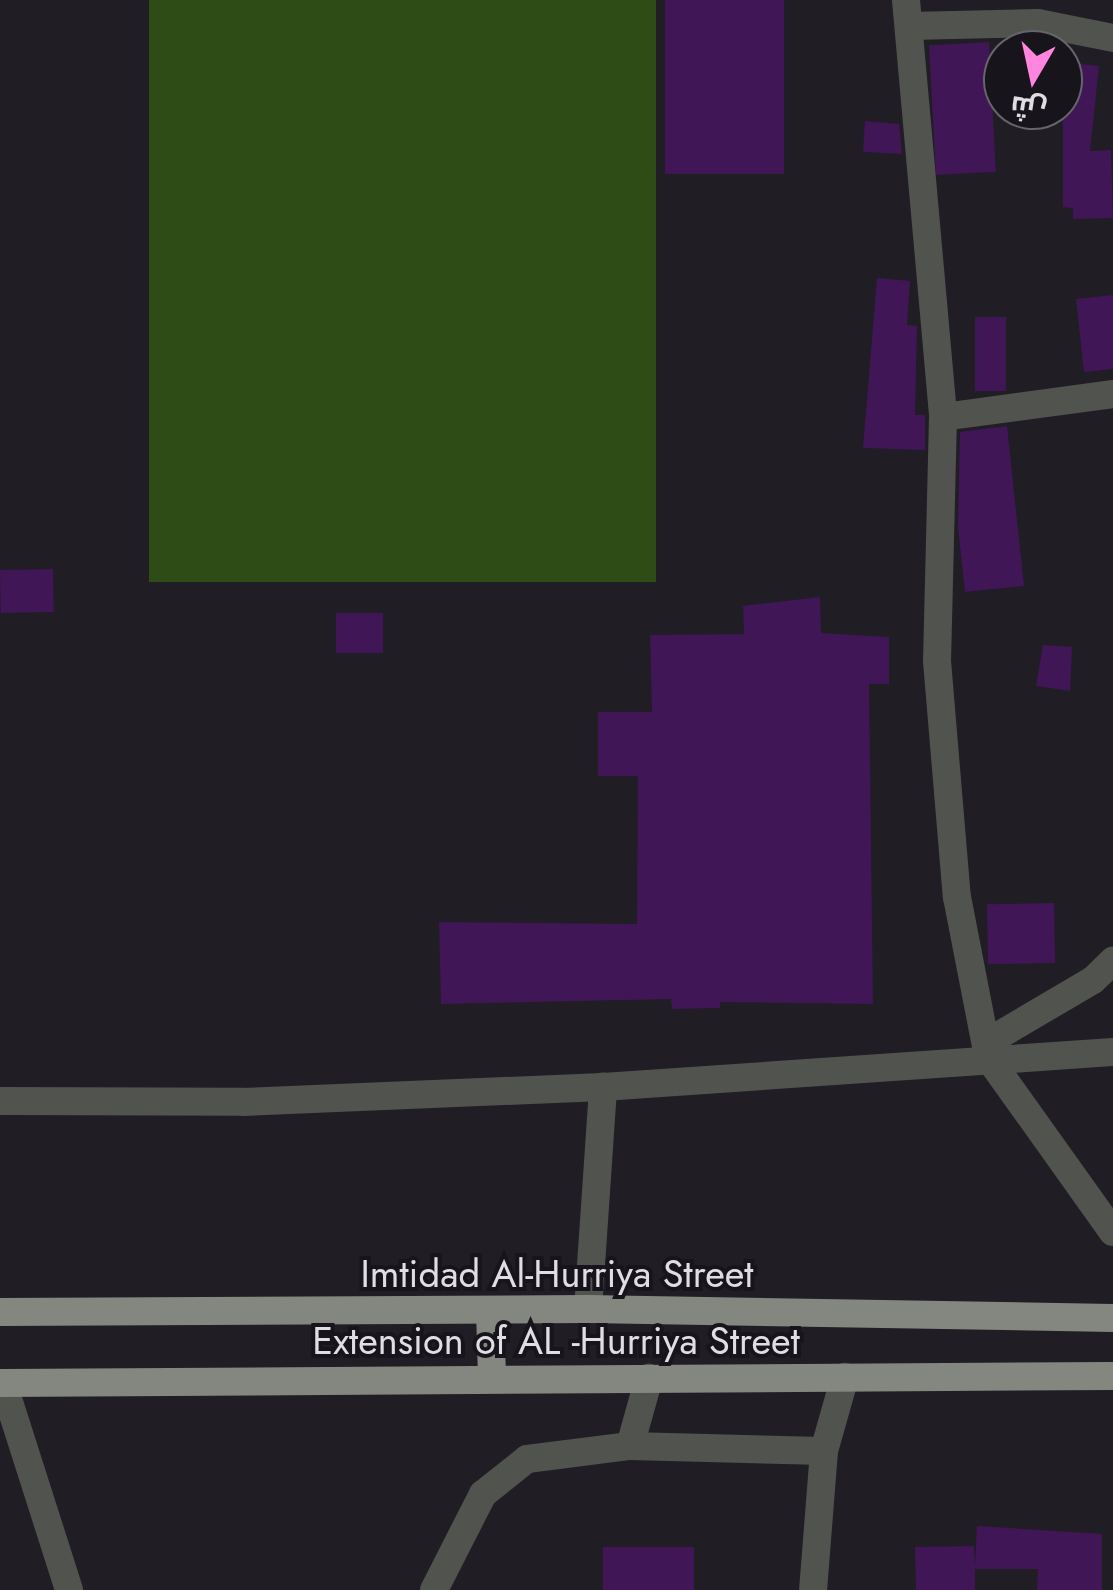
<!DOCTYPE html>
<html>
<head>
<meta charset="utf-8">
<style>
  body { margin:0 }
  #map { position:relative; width:1113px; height:1590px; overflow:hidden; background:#201d24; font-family:Jost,Cairo,sans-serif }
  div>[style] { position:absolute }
  .green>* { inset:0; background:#2e4c16; transform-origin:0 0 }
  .building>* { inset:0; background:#401656; transform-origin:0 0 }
  .minor>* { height:28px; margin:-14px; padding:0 14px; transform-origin:14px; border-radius:14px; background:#51534f }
  .primary>* { height:28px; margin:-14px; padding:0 14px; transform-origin:14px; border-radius:14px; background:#838780 }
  span { translate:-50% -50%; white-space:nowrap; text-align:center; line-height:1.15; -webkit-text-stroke:8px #17141b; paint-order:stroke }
  .street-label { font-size:38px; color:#e0dee3 }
  .north { position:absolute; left:983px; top:30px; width:100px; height:100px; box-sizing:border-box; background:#17141b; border:2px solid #67656b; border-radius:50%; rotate:189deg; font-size:28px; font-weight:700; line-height:40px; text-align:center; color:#e0dee3 }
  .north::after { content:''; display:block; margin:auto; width:35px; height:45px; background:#ff85df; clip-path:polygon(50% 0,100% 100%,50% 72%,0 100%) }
</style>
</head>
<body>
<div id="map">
  <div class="green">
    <i style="left:149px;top:0;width:507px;height:582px"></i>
  </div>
  <div class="building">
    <i style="left:665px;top:0;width:119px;height:174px"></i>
    <i style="left:989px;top:42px;width:130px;height:60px;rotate:87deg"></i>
    <i style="clip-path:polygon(1063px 62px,1099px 66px,1090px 151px,1111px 150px,1113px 218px,1073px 219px,1073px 208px,1063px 207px)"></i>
    <i style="clip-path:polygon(865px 121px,899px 124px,902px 154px,863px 152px)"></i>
    <i style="clip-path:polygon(877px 278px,910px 281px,907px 325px,917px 326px,915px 415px,925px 415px,925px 450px,863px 448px)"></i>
    <i style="clip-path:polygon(1113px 295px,1113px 369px,1084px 372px,1076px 299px)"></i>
    <i style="left:1006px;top:317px;width:74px;height:31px;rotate:90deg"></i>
    <i style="clip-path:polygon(1007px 426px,1024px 586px,965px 592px,958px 527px,960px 432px)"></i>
    <i style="left:53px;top:569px;width:43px;height:53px;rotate:89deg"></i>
    <i style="clip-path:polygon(820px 597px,821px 633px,889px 637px,889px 684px,869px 684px,873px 1004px,720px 1002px,720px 1008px,672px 1009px,671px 999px,441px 1004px,439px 922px,637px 924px,638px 776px,598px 776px,598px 712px,652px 712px,650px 635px,744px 634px,743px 606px)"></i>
    <i style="left:336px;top:613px;width:47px;height:40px"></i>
    <i style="clip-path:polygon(1043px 645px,1072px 647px,1070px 691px,1036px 686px)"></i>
    <i style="left:1054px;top:903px;width:60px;height:67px;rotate:89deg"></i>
    <i style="clip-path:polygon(977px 1526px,1102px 1534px,1102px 1590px,1037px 1590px,1038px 1569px,975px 1569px,975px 1590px,916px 1590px,915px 1547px,974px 1546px,975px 1567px)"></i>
    <i style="left:694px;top:1547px;width:43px;height:91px;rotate:90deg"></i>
  </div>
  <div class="minor">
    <i style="left:906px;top:0;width:419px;rotate:84.9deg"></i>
    <i style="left:943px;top:417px;width:244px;rotate:91.4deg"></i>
    <i style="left:937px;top:661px;width:237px;rotate:85.2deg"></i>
    <i style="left:957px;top:897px;width:163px;rotate:79deg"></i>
    <i style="left:988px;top:1057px;width:215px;rotate:54.5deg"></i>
    <i style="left:910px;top:26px;width:128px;rotate:-1.3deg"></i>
    <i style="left:1038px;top:23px;width:76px;rotate:11.3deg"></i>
    <i style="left:943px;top:417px;width:172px;rotate:-7.7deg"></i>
    <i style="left:986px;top:1043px;width:124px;rotate:-30.5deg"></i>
    <i style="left:1093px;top:980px;width:28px;rotate:-44deg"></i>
    <i style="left:0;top:1101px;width:243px;rotate:0.2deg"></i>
    <i style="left:243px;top:1102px;width:360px;rotate:-2.4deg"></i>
    <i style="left:603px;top:1087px;width:511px;rotate:-3.93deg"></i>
    <i style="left:588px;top:1309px;width:223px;rotate:-86.1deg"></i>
    <i style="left:3px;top:1383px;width:217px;rotate:72.3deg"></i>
    <i style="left:630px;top:1446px;width:71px;rotate:-74.4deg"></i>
    <i style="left:824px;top:1451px;width:77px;rotate:-74.2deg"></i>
    <i style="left:434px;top:1590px;width:108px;rotate:-63deg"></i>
    <i style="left:483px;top:1494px;width:56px;rotate:-38.5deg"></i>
    <i style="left:527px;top:1459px;width:104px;rotate:-7.2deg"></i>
    <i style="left:630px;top:1446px;width:194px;rotate:1.5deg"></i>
    <i style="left:824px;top:1451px;width:139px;rotate:94.5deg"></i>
  </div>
  <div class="primary">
    <i style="left:490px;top:1310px;width:68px;rotate:88.3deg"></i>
    <i style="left:0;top:1312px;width:588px;rotate:-0.29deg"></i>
    <i style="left:588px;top:1309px;width:525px;rotate:0.98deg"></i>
    <i style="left:0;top:1383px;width:1113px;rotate:-0.36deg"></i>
  </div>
  <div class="street-label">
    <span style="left:557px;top:1274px">Imtidad Al-Hurriya Street</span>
    <span style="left:556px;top:1341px">Extension of AL -Hurriya Street</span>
  </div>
  <div class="north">ش</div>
</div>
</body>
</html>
